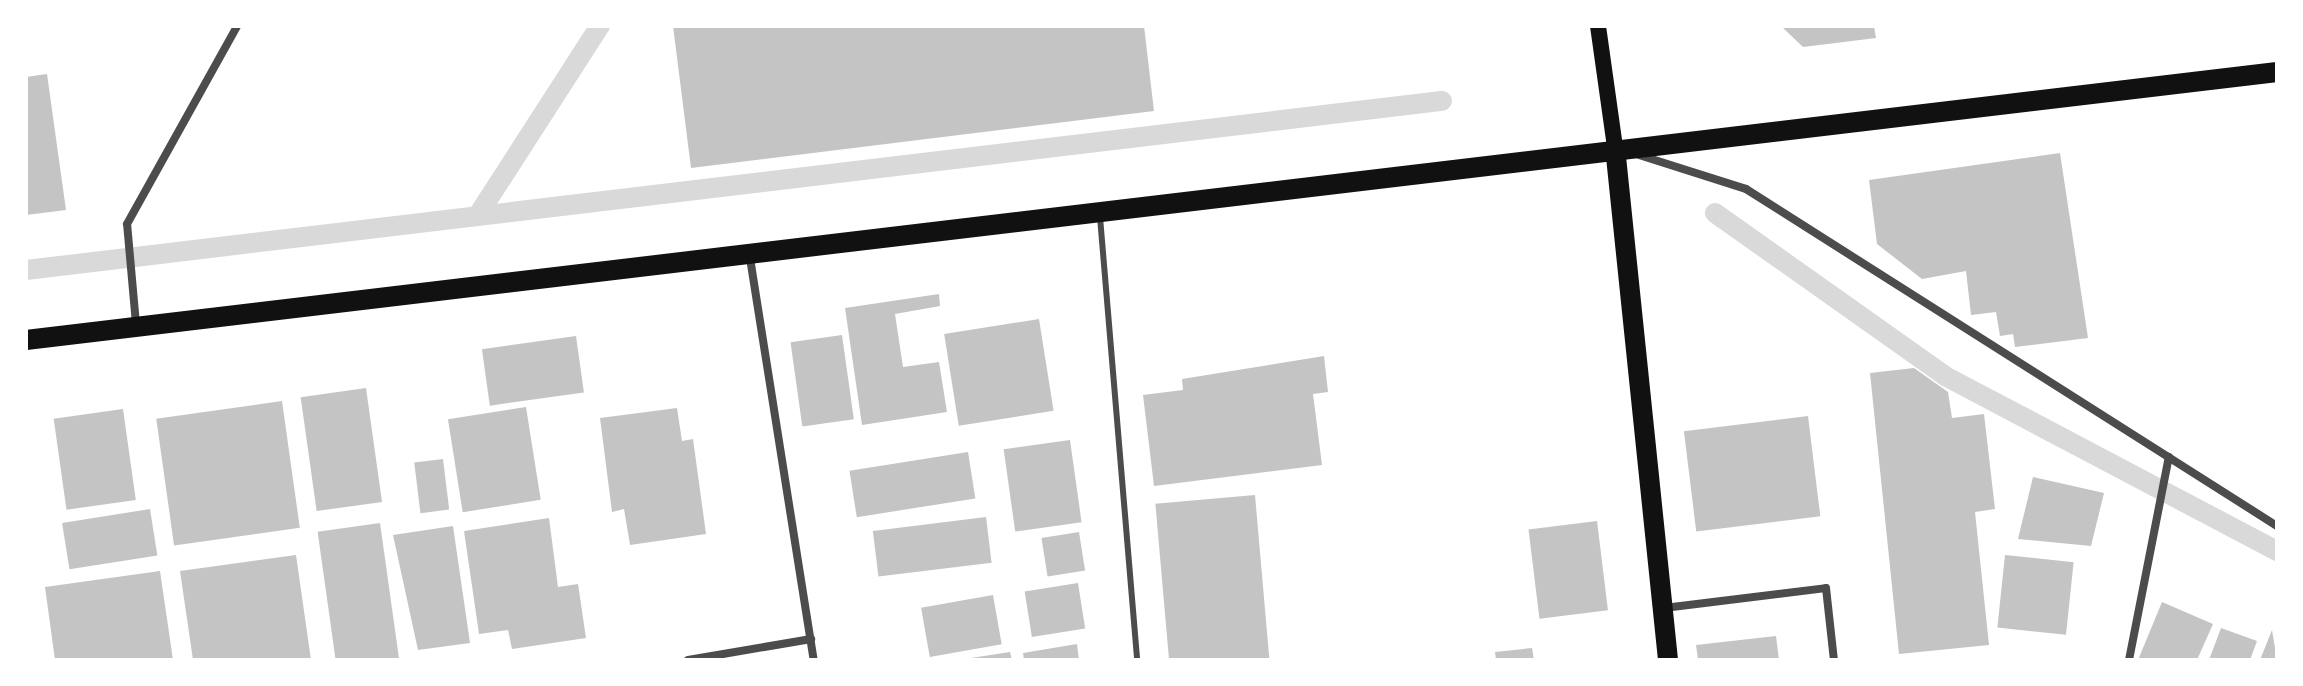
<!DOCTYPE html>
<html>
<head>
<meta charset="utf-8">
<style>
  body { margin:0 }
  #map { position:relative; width:2303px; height:686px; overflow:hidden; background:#fff; font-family:"Work Sans",sans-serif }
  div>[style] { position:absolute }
  .stream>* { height:20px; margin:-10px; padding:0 10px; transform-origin:10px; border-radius:10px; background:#d9d9d9 }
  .building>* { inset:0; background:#c4c4c4; transform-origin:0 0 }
  .service>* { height:6px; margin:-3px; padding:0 3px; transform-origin:3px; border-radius:3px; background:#4c4c4c }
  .minor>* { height:8px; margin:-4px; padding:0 4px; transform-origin:4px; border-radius:4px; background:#4c4c4c }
  .secondary>* { height:16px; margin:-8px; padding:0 8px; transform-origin:8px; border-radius:8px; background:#111 }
  .primary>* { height:20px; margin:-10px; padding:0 10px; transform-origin:10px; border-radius:10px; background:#111 }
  span { translate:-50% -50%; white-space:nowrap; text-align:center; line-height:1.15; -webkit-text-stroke:6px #fff; paint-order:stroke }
  .frame { position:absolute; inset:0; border:28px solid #fff; pointer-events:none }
</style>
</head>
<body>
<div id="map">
  <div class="stream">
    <i style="left:1715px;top:213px;width:282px;rotate:35.3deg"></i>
    <i style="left:1945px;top:376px;width:375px;rotate:27.8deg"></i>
    <i style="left:478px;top:215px;width:225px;rotate:-57.2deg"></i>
    <i style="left:26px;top:270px;width:1426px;rotate:-6.81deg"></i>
  </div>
  <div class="building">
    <i style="clip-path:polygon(673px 26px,1144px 26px,1154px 111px,691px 168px)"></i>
    <i style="clip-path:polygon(1781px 26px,1874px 26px,1876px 38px,1803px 47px)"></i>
    <i style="clip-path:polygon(47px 74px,66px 210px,26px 215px,26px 77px)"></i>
    <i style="clip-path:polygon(2060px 153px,2088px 338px,2015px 347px,2013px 334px,2000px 336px,1996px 312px,1971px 315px,1966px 271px,1922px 279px,1877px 244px,1869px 180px)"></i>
    <i style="clip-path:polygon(939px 294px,940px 306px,895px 314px,903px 367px,939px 362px,947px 412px,862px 425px,845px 308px)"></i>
    <i style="left:1039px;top:319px;width:93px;height:96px;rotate:81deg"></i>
    <i style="left:842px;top:335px;width:85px;height:52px;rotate:82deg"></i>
    <i style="left:576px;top:336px;width:57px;height:95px;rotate:82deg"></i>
    <i style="clip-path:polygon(1324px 356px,1328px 392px,1313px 394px,1322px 465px,1154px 486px,1143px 395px,1183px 390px,1182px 379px)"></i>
    <i style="clip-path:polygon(1914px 368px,1948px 392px,1952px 418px,1984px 414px,1995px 509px,1975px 512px,1989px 645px,1899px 654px,1870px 373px)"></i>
    <i style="left:366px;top:388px;width:115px;height:66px;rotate:82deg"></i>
    <i style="left:282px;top:401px;width:128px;height:127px;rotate:82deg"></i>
    <i style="left:526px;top:407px;width:94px;height:79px;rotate:81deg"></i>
    <i style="clip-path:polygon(677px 408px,682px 441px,693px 439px,706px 534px,630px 545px,624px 509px,612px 512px,600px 418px)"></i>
    <i style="left:123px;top:409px;width:92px;height:70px;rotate:82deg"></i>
    <i style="left:1808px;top:416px;width:101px;height:125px;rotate:83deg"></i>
    <i style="left:1070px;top:440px;width:83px;height:67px;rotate:82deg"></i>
    <i style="left:968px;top:452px;width:47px;height:120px;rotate:81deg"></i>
    <i style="left:443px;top:459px;width:51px;height:29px;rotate:83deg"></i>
    <i style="clip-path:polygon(2033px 477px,2104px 493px,2091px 546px,2018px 539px)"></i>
    <i style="left:1255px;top:495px;width:166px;height:100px;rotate:85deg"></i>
    <i style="left:150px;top:509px;width:47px;height:89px;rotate:81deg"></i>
    <i style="left:986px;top:517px;width:46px;height:114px;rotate:83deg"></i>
    <i style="clip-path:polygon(549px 518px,558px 587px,578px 584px,586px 638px,512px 649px,508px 630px,479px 634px,464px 531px)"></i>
    <i style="left:1597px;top:521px;width:90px;height:69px;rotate:83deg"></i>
    <i style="left:380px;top:523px;width:138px;height:63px;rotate:82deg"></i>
    <i style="clip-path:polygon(453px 526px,470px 643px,418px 650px,393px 535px)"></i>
    <i style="left:1079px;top:532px;width:39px;height:38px;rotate:81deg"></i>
    <i style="clip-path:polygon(296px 555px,311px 660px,193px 660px,180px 571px)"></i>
    <i style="left:2005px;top:555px;width:69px;height:73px;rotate:6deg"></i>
    <i style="clip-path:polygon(160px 571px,173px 660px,55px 660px,45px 587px)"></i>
    <i style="left:1078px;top:583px;width:46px;height:54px;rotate:81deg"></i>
    <i style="left:993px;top:595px;width:50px;height:73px;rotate:80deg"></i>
    <i style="clip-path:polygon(2162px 602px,2213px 624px,2197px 660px,2138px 660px)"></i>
    <i style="clip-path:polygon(2221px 628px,2257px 641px,2250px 660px,2209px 660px)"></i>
    <i style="clip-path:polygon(2272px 630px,2277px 660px,2260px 660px)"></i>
    <i style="clip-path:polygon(1776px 636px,1779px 660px,1698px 660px,1696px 645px)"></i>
    <i style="clip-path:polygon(1077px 644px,1079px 660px,1024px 660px,1023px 653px)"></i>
    <i style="clip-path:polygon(1532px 648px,1534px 660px,1496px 660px,1495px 652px)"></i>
    <i style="clip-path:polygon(1010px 652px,1012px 660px,971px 660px,971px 658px)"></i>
  </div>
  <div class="service">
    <i style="left:1100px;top:217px;width:445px;rotate:85.2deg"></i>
  </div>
  <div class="minor">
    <i style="left:1639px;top:155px;width:112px;rotate:17.6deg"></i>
    <i style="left:1746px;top:189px;width:629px;rotate:32.4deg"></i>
    <i style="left:750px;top:258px;width:407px;rotate:81deg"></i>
    <i style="left:136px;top:324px;width:100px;rotate:-95.1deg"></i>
    <i style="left:127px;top:224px;width:227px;rotate:-60.9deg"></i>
    <i style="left:1664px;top:608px;width:163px;rotate:-7deg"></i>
    <i style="left:1826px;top:588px;width:72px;rotate:83.7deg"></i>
    <i style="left:688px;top:660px;width:125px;rotate:-9.7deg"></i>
    <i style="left:2129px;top:660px;width:207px;rotate:-78.9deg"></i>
  </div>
  <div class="secondary">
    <i style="left:1598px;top:26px;width:122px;rotate:82deg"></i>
  </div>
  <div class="primary">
    <i style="left:1615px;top:147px;width:516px;rotate:84.1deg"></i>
    <i style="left:26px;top:340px;width:2267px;rotate:-6.79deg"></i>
  </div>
  <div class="frame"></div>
</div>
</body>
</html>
